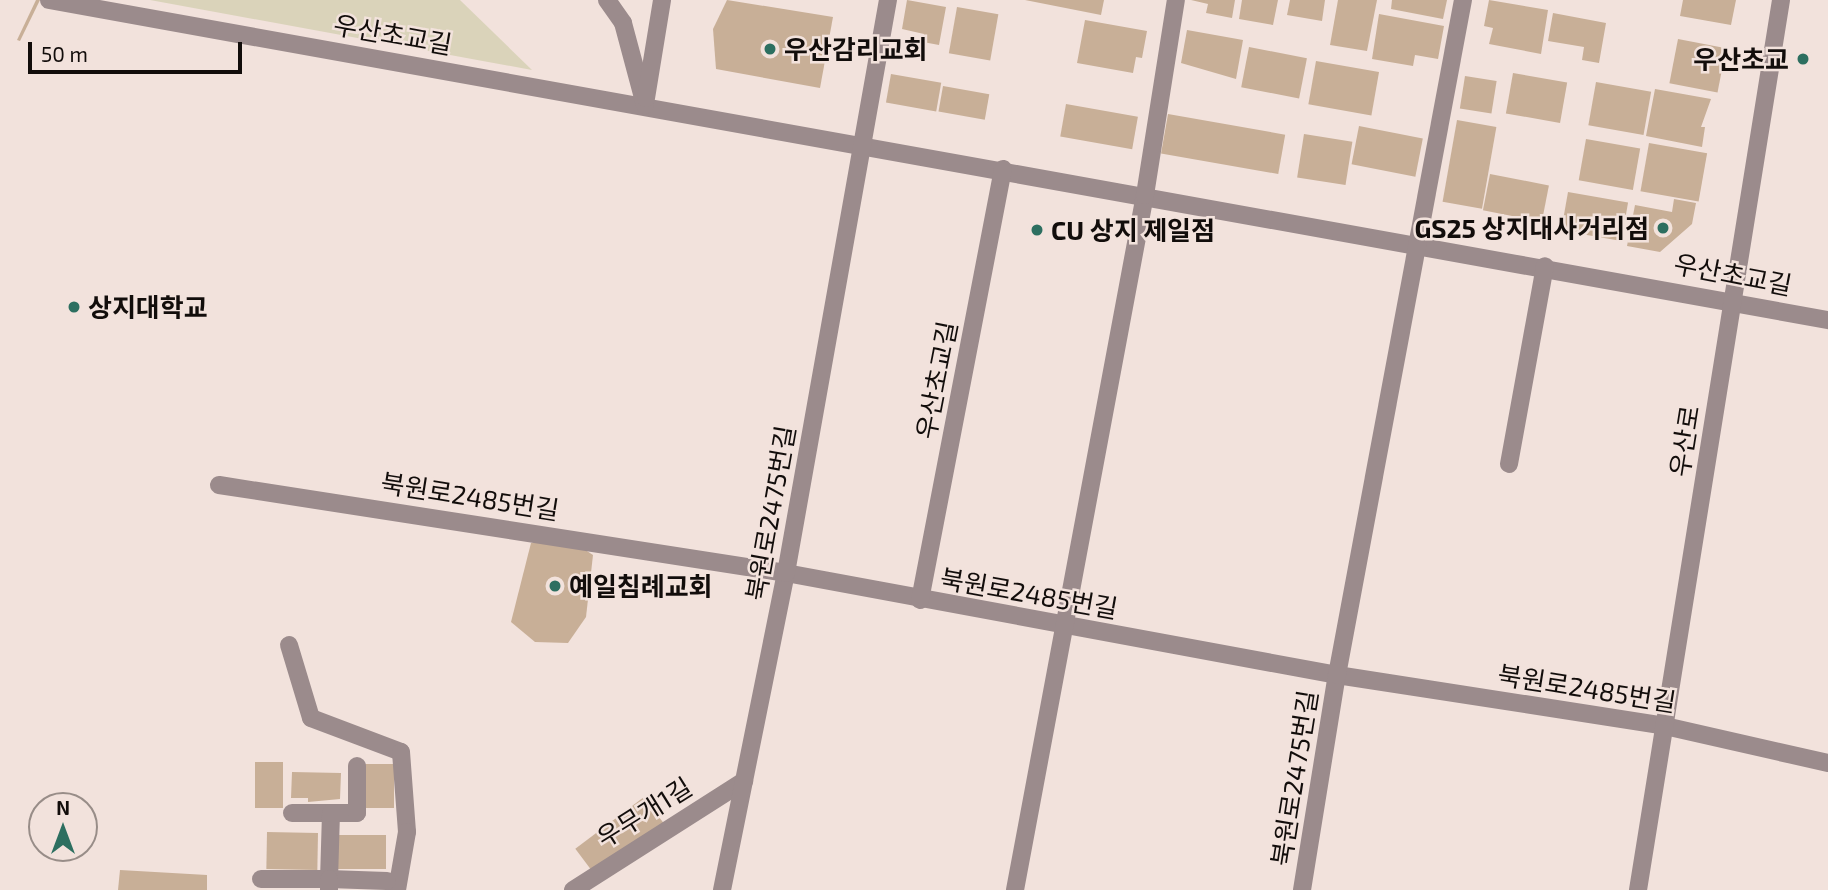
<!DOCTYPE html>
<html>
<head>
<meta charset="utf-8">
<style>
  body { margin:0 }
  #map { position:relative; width:1828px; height:890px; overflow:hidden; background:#f2e2dc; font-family:"Exo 2","Noto Sans KR",sans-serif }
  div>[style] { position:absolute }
  .green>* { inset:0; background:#dad3ba }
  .building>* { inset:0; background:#c8af97; transform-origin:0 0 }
  .minor>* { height:18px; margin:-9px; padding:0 9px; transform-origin:9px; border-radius:9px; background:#9b8b8c }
  .dots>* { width:19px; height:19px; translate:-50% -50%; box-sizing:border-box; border:4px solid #f2e2dc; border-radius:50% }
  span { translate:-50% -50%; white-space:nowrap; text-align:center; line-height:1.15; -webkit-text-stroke:5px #f2e2dc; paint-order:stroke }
  .street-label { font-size:26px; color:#120d0b }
  .poi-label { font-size:26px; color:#120d0b; font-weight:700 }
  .left { translate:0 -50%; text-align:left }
  .right { translate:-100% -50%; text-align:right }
  .north { position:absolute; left:28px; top:792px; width:70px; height:70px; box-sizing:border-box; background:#f2e2dc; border:2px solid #988d88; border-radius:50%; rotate:0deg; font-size:19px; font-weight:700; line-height:28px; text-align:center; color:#120d0b }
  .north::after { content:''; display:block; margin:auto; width:24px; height:32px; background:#2d6f60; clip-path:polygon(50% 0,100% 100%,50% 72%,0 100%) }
  .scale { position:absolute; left:28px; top:42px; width:214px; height:32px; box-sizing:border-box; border:4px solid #120d0b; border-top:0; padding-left:9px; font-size:21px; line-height:24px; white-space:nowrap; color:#120d0b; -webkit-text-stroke:5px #f2e2dc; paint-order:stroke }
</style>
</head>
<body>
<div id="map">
  <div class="green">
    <i style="clip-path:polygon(150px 0,460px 0,532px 70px)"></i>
  </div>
  <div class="building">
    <i style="clip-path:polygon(36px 0,40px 0,20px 41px,17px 40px)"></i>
    <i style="clip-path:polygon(727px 0,833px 17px,820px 88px,716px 69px,713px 29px)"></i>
    <i style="clip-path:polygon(907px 0,946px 7px,939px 45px,923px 42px,924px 34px,902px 29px)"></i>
    <i style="clip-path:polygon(1025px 0,1104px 0,1101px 15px)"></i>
    <i style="clip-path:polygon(1191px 0,1235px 0,1232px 18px,1206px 13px,1208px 4px)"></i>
    <i style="clip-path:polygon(1242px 0,1278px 0,1273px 25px,1239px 19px)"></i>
    <i style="clip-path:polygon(1290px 0,1325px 0,1322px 21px,1287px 15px)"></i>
    <i style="clip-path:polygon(1338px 0,1377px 0,1367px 51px,1330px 45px)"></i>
    <i style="clip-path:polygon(1392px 0,1447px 0,1443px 19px,1391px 9px)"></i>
    <i style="clip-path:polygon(1489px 0,1548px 10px,1541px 54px,1489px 44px,1493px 28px,1484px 26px)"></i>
    <i style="clip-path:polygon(1683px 0,1736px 0,1731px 25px,1680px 16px)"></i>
    <i style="left:957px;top:7px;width:42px;height:47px;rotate:10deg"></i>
    <i style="clip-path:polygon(1553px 13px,1606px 23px,1599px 63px,1582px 60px,1584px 47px,1548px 41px)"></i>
    <i style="clip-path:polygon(1379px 14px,1444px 26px,1438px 59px,1415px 55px,1413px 66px,1372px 59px)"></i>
    <i style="clip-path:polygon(1085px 20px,1147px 31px,1142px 58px,1136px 57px,1133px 73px,1077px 63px)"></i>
    <i style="clip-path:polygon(1187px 30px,1243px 40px,1236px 79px,1181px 63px)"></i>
    <i style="left:1678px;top:39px;width:49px;height:45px;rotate:11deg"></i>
    <i style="left:1249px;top:47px;width:59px;height:41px;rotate:11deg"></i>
    <i style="left:1316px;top:61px;width:64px;height:44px;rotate:10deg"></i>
    <i style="left:1513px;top:73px;width:55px;height:41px;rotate:10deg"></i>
    <i style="left:891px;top:74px;width:51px;height:29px;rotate:10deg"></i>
    <i style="left:1465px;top:76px;width:32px;height:33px;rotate:9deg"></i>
    <i style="left:1596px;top:82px;width:56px;height:44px;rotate:10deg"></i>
    <i style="left:943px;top:86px;width:47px;height:26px;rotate:10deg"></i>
    <i style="clip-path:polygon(1655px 89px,1711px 99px,1701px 127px,1705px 127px,1702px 147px,1646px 136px)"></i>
    <i style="left:1066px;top:104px;width:73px;height:33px;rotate:10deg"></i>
    <i style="left:1168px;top:114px;width:119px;height:40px;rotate:10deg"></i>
    <i style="left:1457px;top:120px;width:40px;height:83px;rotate:10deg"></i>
    <i style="left:1359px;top:126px;width:65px;height:39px;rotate:11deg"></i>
    <i style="left:1304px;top:134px;width:49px;height:44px;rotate:9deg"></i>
    <i style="left:1586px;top:139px;width:55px;height:42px;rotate:10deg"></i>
    <i style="left:1649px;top:143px;width:59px;height:49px;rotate:10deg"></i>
    <i style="left:1490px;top:174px;width:60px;height:37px;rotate:11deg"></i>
    <i style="left:1568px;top:192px;width:61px;height:39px;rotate:10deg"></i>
    <i style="clip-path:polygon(1674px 199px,1696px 203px,1692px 224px,1660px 252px,1627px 246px,1635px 205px,1672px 212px)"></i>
    <i style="clip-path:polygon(567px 538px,593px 555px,586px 617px,568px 643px,535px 642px,511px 622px,531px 543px)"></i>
    <i style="left:255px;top:762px;width:28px;height:46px"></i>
    <i style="left:362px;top:764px;width:32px;height:44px"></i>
    <i style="clip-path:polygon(292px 772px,341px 773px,340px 799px,308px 802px,308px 798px,291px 798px)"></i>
    <i style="left:644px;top:797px;width:34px;height:86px;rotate:53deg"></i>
    <i style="left:267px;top:832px;width:51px;height:37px;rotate:1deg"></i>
    <i style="left:338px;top:835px;width:48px;height:34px"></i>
    <i style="clip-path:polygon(120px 870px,207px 875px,207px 890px,118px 890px)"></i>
  </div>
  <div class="minor">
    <i style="left:49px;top:0;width:1808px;rotate:10.2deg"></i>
    <i style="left:607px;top:0;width:28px;rotate:55deg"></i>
    <i style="left:623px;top:23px;width:85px;rotate:75deg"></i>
    <i style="left:646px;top:98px;width:99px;rotate:-80.7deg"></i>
    <i style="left:1509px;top:464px;width:201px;rotate:-79.7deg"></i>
    <i style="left:219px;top:485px;width:574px;rotate:8.82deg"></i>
    <i style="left:786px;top:573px;width:560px;rotate:10.49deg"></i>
    <i style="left:1337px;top:675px;width:332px;rotate:8.8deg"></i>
    <i style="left:1665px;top:726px;width:167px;rotate:12.8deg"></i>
    <i style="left:920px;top:600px;width:439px;rotate:-79.1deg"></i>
    <i style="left:289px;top:645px;width:76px;rotate:73.2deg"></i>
    <i style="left:311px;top:718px;width:96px;rotate:20.7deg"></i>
    <i style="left:401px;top:752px;width:80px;rotate:85.7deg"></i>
    <i style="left:407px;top:832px;width:59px;rotate:99.8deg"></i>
    <i style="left:292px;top:813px;width:39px"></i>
    <i style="left:331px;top:813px;width:66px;rotate:91.7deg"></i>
    <i style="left:329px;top:879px;width:58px;rotate:2deg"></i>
    <i style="left:331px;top:813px;width:26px"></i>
    <i style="left:357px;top:813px;width:47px;rotate:-90deg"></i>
    <i style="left:261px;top:879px;width:68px"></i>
    <i style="left:329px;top:879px;width:11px;rotate:90deg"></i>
    <i style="left:573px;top:890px;width:203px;rotate:-32.5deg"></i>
    <i style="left:722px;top:890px;width:323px;rotate:-78.6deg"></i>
    <i style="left:786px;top:573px;width:582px;rotate:-79.91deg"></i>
    <i style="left:1015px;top:890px;width:707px;rotate:-79.41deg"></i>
    <i style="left:1145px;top:195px;width:197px;rotate:-81deg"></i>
    <i style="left:1302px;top:890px;width:218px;rotate:-80.8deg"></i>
    <i style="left:1337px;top:675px;width:687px;rotate:-79.43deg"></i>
    <i style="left:1638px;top:890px;width:901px;rotate:-80.87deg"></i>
  </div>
  <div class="dots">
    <i style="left:770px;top:49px;background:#2d6f60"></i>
    <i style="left:1803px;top:59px;background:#2d6f60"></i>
    <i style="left:1663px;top:228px;background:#2d6f60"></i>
    <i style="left:1037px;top:230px;background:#2d6f60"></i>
    <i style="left:74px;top:307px;background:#2d6f60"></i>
    <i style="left:555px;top:586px;background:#2d6f60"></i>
  </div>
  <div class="street-label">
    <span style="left:393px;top:34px;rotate:10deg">우산초교길</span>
    <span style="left:1733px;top:274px;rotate:11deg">우산초교길</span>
    <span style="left:936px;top:380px;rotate:-79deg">우산초교길</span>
    <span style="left:1684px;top:441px;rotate:-81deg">우산로</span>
    <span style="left:470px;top:496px;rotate:9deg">북원로2485번길</span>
    <span style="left:770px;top:513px;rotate:-80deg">북원로2475번길</span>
    <span style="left:1029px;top:593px;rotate:10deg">북원로2485번길</span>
    <span style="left:1587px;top:688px;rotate:9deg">북원로2485번길</span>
    <span style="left:1294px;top:778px;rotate:-81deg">북원로2475번길</span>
    <span style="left:644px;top:812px;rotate:-32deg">우무개1길</span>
  </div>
  <div class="poi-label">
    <span class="left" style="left:784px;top:49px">우산감리교회</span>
    <span class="right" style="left:1789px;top:59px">우산초교</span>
    <span class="right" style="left:1649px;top:228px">GS25 상지대사거리점</span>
    <span class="left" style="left:1051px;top:230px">CU 상지 제일점</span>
    <span class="left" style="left:88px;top:307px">상지대학교</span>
    <span class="left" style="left:569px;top:586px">예일침례교회</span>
  </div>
  <div class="north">N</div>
  <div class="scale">50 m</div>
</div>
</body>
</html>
